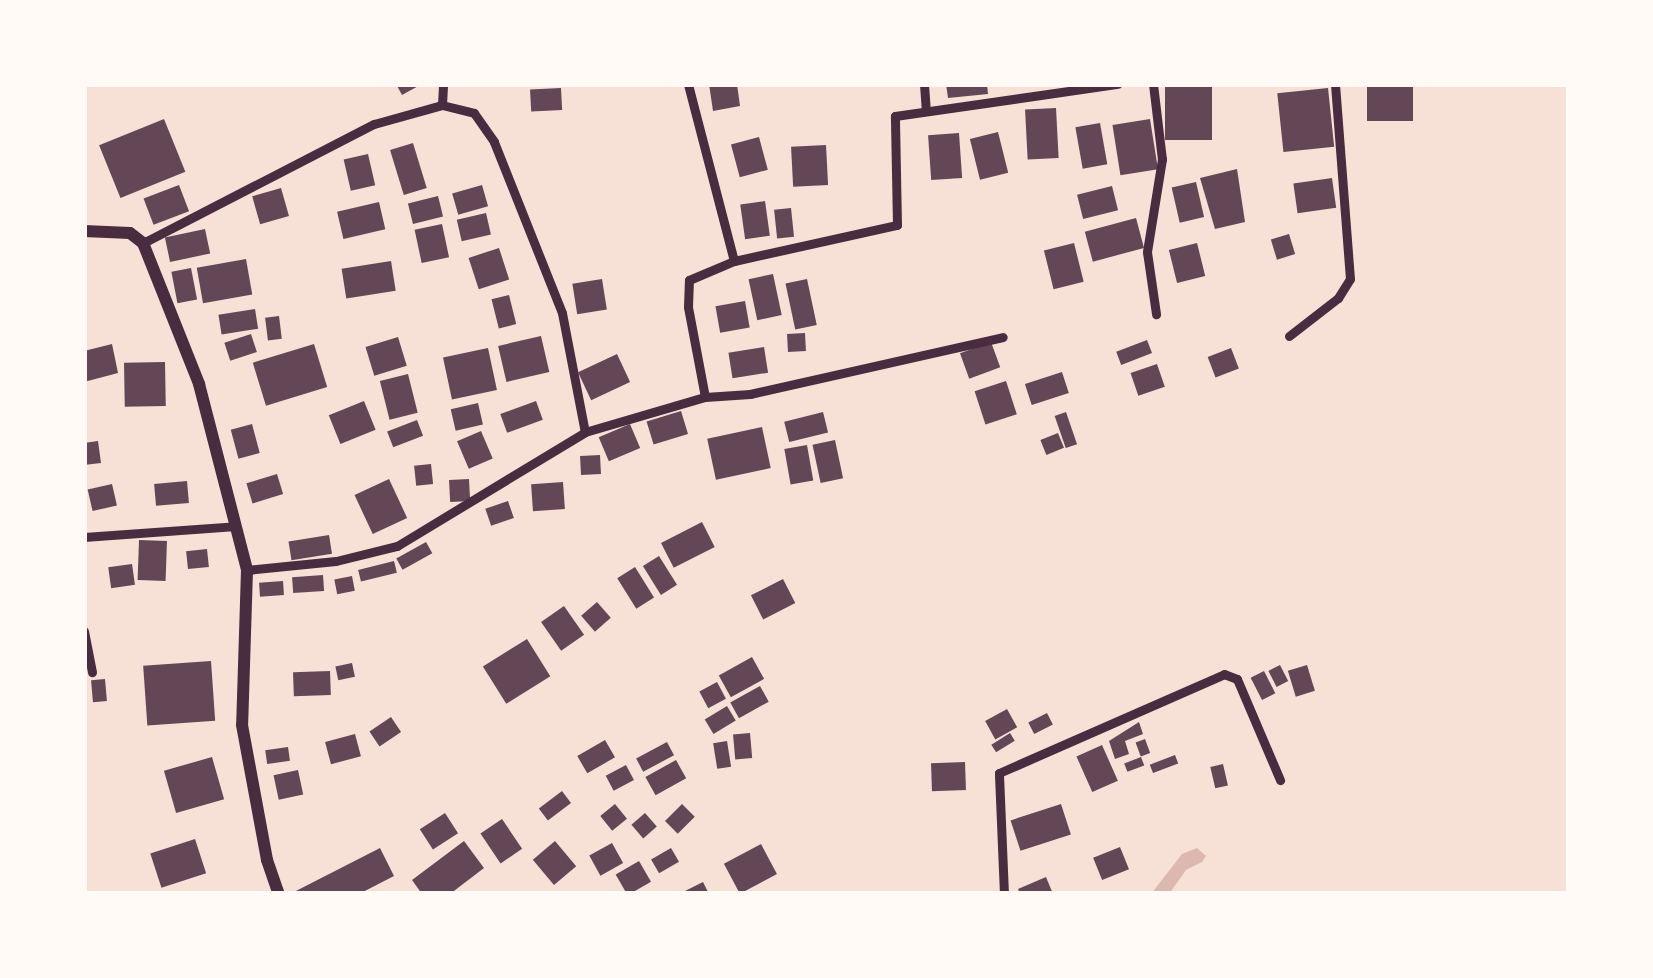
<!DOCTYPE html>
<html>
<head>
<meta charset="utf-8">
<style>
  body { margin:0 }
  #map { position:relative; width:1653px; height:978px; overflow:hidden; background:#f7e1d7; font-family:Manrope,sans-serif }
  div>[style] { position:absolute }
  .water>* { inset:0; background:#dcb8b0 }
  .building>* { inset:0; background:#644757; transform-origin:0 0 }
  .minor>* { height:9px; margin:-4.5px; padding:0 4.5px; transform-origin:4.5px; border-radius:4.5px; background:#4a2c40 }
  .secondary>* { height:12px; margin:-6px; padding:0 6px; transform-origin:6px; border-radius:6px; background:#4a2c40 }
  span { translate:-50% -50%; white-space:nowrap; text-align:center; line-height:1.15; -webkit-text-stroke:9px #fffaf5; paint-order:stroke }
  .frame { position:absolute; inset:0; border:87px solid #fffaf5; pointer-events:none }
</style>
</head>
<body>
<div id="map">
  <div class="water">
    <i style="clip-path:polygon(1197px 848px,1206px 856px,1202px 862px,1186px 870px,1169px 894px,1151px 894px,1182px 854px)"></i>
  </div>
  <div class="building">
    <i style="clip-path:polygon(396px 84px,422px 84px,402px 95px)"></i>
    <i style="clip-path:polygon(709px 84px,737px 84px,740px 106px,713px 111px)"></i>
    <i style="clip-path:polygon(946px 84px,987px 84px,988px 94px,948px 98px)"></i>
    <i style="left:1165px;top:84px;width:47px;height:56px"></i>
    <i style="left:1367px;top:84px;width:46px;height:37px"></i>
    <i style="left:561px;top:88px;width:22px;height:31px;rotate:87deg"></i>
    <i style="left:1328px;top:88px;width:59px;height:51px;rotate:84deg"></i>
    <i style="left:1056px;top:108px;width:50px;height:31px;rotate:87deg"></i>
    <i style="left:164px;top:119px;width:57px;height:70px;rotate:68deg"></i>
    <i style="left:1150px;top:119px;width:51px;height:38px;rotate:81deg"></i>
    <i style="left:1100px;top:123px;width:42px;height:25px;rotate:80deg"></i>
    <i style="left:998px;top:132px;width:42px;height:29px;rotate:76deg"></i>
    <i style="left:959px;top:133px;width:45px;height:31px;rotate:86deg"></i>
    <i style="left:759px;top:137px;width:34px;height:29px;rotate:75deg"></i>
    <i style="left:413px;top:143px;width:47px;height:24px;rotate:73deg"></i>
    <i style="left:826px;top:145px;width:40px;height:35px;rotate:87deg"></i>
    <i style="left:368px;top:154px;width:32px;height:25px;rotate:77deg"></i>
    <i style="clip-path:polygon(1237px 169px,1245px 222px,1215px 229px,1200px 178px)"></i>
    <i style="left:1332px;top:178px;width:30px;height:39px;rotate:82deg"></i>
    <i style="left:1196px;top:182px;width:36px;height:25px;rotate:77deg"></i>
    <i style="left:179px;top:185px;width:28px;height:38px;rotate:69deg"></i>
    <i style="left:482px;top:185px;width:22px;height:31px;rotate:74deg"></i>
    <i style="left:1112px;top:186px;width:25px;height:36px;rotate:76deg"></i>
    <i style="left:281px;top:188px;width:29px;height:30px;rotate:74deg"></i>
    <i style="left:438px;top:196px;width:21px;height:31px;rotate:76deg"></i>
    <i style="left:765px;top:201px;width:35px;height:25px;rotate:82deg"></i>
    <i style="left:379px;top:202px;width:28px;height:43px;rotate:77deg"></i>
    <i style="left:791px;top:208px;width:29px;height:17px;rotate:84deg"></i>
    <i style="left:486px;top:213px;width:22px;height:30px;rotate:77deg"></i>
    <i style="left:1136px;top:218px;width:31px;height:53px;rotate:75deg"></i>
    <i style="left:442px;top:224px;width:34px;height:28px;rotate:78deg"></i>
    <i style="left:205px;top:229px;width:25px;height:41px;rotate:78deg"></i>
    <i style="left:1289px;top:234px;width:21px;height:19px;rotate:73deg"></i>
    <i style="left:1074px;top:243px;width:40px;height:31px;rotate:76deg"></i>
    <i style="left:1197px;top:243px;width:34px;height:29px;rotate:76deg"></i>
    <i style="left:499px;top:248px;width:33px;height:32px;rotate:72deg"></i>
    <i style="left:246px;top:259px;width:36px;height:50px;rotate:80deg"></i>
    <i style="left:391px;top:261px;width:30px;height:50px;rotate:81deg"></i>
    <i style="left:191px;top:268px;width:32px;height:20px;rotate:79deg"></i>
    <i style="left:773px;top:274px;width:42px;height:25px;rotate:78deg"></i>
    <i style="left:602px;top:279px;width:31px;height:30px;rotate:81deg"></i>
    <i style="left:807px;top:279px;width:47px;height:22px;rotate:78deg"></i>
    <i style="left:509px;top:295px;width:30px;height:18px;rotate:76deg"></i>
    <i style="left:745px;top:301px;width:27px;height:30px;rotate:80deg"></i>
    <i style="left:255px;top:309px;width:20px;height:37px;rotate:81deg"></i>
    <i style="left:279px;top:316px;width:23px;height:14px;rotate:83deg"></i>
    <i style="left:805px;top:333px;width:18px;height:18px;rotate:87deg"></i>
    <i style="left:251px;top:334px;width:19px;height:28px;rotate:72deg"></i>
    <i style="left:541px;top:336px;width:37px;height:44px;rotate:77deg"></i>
    <i style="left:398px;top:337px;width:30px;height:34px;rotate:73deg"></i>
    <i style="left:1147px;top:340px;width:14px;height:33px;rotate:69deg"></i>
    <i style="left:991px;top:342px;width:27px;height:33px;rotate:70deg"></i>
    <i style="clip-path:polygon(112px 344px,118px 373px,84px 382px,84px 351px)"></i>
    <i style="left:314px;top:344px;width:45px;height:64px;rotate:73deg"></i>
    <i style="left:764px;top:347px;width:26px;height:36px;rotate:81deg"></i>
    <i style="left:488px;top:348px;width:43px;height:46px;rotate:78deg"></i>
    <i style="left:1231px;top:348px;width:22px;height:25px;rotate:69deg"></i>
    <i style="left:617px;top:354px;width:31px;height:43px;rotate:65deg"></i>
    <i style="left:165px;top:362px;width:44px;height:41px;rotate:89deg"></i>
    <i style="left:1157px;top:364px;width:24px;height:28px;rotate:71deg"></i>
    <i style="left:1062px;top:372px;width:22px;height:39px;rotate:72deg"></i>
    <i style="left:408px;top:374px;width:40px;height:29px;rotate:76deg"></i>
    <i style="left:1006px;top:381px;width:35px;height:33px;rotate:72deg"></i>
    <i style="left:364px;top:401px;width:31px;height:38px;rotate:68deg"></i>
    <i style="left:536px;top:401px;width:20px;height:38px;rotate:70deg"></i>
    <i style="left:478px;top:403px;width:22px;height:28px;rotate:77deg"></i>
    <i style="left:681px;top:411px;width:24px;height:36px;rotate:73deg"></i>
    <i style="left:823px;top:412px;width:21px;height:40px;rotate:76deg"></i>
    <i style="left:1066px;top:412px;width:34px;height:12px;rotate:71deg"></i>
    <i style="left:417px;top:420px;width:17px;height:32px;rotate:69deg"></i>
    <i style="left:252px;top:424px;width:30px;height:22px;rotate:75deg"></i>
    <i style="left:630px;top:424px;width:26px;height:34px;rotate:67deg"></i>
    <i style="left:762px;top:427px;width:42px;height:56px;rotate:78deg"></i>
    <i style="left:481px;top:431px;width:30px;height:26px;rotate:67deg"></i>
    <i style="left:1058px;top:433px;width:16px;height:19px;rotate:68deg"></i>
    <i style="left:835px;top:440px;width:39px;height:23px;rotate:78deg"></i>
    <i style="clip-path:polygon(98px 441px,101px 463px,84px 465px,84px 443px)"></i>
    <i style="left:807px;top:445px;width:36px;height:23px;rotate:80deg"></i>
    <i style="left:600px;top:455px;width:19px;height:20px;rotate:87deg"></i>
    <i style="left:431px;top:464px;width:20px;height:17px;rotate:84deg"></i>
    <i style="left:277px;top:474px;width:21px;height:32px;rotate:73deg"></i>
    <i style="left:389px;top:479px;width:43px;height:38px;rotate:65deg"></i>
    <i style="left:469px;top:479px;width:22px;height:20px;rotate:87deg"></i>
    <i style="left:187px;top:481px;width:22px;height:33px;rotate:85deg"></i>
    <i style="left:563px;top:482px;width:27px;height:32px;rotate:86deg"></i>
    <i style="left:112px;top:484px;width:22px;height:25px;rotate:77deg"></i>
    <i style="left:508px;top:501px;width:18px;height:24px;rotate:71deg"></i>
    <i style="left:702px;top:522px;width:28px;height:46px;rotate:63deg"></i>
    <i style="left:329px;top:535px;width:19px;height:41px;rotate:81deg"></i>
    <i style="left:139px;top:540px;width:28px;height:40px;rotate:2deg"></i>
    <i style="left:426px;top:542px;width:13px;height:34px;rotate:61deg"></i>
    <i style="left:207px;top:549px;width:18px;height:21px;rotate:84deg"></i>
    <i style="left:659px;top:556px;width:34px;height:19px;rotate:58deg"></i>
    <i style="left:394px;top:561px;width:12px;height:37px;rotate:76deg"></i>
    <i style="left:132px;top:564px;width:21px;height:24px;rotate:82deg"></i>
    <i style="left:635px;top:567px;width:36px;height:21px;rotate:58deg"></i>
    <i style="left:323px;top:575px;width:16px;height:31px;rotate:86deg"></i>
    <i style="left:352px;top:576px;width:15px;height:18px;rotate:79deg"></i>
    <i style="left:783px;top:579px;width:27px;height:36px;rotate:63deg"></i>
    <i style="left:283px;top:581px;width:14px;height:24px;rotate:86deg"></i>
    <i style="left:597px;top:602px;width:21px;height:21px;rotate:49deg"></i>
    <i style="left:564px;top:606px;width:35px;height:28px;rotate:55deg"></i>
    <i style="left:527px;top:639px;width:44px;height:52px;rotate:58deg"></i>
    <i style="left:752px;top:657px;width:25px;height:38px;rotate:61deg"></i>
    <i style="left:211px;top:661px;width:60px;height:68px;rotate:86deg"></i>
    <i style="left:352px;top:663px;width:14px;height:17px;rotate:78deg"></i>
    <i style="left:1280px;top:665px;width:18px;height:13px;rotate:63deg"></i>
    <i style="left:1307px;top:665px;width:27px;height:20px;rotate:73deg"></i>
    <i style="left:330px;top:671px;width:24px;height:37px;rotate:88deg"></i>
    <i style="left:1264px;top:671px;width:25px;height:15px;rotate:63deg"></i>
    <i style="left:105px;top:679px;width:22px;height:14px;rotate:85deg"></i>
    <i style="left:717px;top:682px;width:19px;height:20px;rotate:62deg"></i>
    <i style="left:760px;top:686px;width:18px;height:34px;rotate:61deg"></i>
    <i style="left:727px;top:706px;width:17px;height:26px;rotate:59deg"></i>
    <i style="left:1007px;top:709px;width:21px;height:25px;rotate:61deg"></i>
    <i style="left:1047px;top:713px;width:13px;height:21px;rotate:63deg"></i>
    <i style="left:391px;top:717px;width:18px;height:26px;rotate:56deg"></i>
    <i style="clip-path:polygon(1139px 722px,1143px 734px,1125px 741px,1129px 754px,1115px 759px,1109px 741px)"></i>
    <i style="left:750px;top:733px;width:25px;height:17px;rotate:85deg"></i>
    <i style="left:1010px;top:733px;width:9px;height:22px;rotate:58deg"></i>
    <i style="left:355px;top:734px;width:23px;height:31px;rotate:75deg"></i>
    <i style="left:1145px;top:739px;width:15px;height:10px;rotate:70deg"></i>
    <i style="left:605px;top:740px;width:20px;height:32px;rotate:60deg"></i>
    <i style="left:727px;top:741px;width:26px;height:14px;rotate:81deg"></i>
    <i style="left:667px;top:742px;width:15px;height:35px;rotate:62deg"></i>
    <i style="left:1102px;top:745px;width:39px;height:28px;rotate:66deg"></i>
    <i style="left:288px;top:747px;width:14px;height:23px;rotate:82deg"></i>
    <i style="left:1175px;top:755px;width:9px;height:27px;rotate:69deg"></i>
    <i style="left:212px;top:757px;width:44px;height:50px;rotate:74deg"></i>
    <i style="left:1141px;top:757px;width:9px;height:18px;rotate:69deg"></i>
    <i style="left:676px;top:760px;width:21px;height:35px;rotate:61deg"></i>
    <i style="left:965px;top:762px;width:28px;height:34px;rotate:88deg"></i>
    <i style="left:1223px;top:764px;width:22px;height:13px;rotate:77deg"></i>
    <i style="left:626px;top:765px;width:17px;height:23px;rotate:62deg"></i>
    <i style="left:298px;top:770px;width:25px;height:25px;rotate:78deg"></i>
    <i style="left:562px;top:791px;width:15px;height:29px;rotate:53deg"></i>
    <i style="left:615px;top:804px;width:19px;height:19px;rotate:51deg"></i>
    <i style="left:682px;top:804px;width:18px;height:24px;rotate:45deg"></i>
    <i style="left:1061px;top:804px;width:32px;height:53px;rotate:72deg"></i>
    <i style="left:445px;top:813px;width:24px;height:30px;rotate:57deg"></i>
    <i style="left:645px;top:813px;width:18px;height:18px;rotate:49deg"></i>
    <i style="left:502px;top:819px;width:36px;height:26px;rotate:56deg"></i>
    <i style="left:195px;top:839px;width:36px;height:47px;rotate:72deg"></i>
    <i style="clip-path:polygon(464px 841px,484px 868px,450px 894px,422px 894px,412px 880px)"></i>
    <i style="left:555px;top:841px;width:33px;height:29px;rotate:50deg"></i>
    <i style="left:612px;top:843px;width:23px;height:26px;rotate:61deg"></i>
    <i style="left:761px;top:844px;width:34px;height:42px;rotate:62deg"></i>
    <i style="left:1120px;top:847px;width:24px;height:29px;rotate:68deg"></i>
    <i style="clip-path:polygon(380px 848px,394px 876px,359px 894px,290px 894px)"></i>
    <i style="left:671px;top:848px;width:16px;height:23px;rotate:60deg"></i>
    <i style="left:639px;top:861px;width:24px;height:27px;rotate:60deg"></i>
    <i style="clip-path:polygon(1046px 877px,1053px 894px,1020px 894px,1018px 889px)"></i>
    <i style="clip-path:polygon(703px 882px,709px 894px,679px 894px)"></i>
  </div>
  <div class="minor">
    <i style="left:924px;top:84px;width:27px;rotate:86deg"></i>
    <i style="left:1153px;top:84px;width:76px;rotate:83.2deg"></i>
    <i style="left:1162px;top:159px;width:94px;rotate:99.2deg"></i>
    <i style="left:1147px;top:252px;width:63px;rotate:81.7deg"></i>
    <i style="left:442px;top:105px;width:21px;rotate:-87deg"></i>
    <i style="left:143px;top:243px;width:260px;rotate:-27.3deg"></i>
    <i style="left:374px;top:124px;width:71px;rotate:-15.6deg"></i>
    <i style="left:442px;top:105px;width:33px;rotate:14deg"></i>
    <i style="left:474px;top:113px;width:35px;rotate:55deg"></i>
    <i style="left:494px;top:142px;width:184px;rotate:68.3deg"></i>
    <i style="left:562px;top:313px;width:121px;rotate:79.1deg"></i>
    <i style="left:734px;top:261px;width:167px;rotate:-12.5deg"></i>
    <i style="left:897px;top:225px;width:109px;rotate:-91.1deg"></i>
    <i style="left:895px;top:116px;width:225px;rotate:-8.2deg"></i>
    <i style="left:1289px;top:336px;width:62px;rotate:-37.8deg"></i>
    <i style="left:1338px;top:298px;width:22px;rotate:-58deg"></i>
    <i style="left:1350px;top:279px;width:196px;rotate:-94.4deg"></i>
    <i style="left:705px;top:397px;width:45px;rotate:-3.8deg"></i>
    <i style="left:750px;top:394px;width:259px;rotate:-12.7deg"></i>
    <i style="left:84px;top:537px;width:152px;rotate:-4.1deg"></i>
    <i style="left:247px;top:570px;width:89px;rotate:-5.8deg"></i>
    <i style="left:336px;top:561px;width:63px;rotate:-13.8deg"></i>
    <i style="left:397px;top:546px;width:220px;rotate:-31.2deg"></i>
    <i style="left:585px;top:432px;width:125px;rotate:-16.3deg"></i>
    <i style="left:705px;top:397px;width:92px;rotate:-100.7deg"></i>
    <i style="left:688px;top:307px;width:27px;rotate:-88deg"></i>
    <i style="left:689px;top:280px;width:49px;rotate:-22.9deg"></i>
    <i style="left:734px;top:261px;width:183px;rotate:-104.6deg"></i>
    <i style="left:84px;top:631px;width:42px;rotate:79deg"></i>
    <i style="left:1004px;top:894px;width:121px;rotate:-92.4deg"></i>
    <i style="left:999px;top:773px;width:246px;rotate:-23.7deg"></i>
    <i style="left:1224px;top:674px;width:14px;rotate:21deg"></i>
    <i style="left:1237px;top:679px;width:110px;rotate:66.9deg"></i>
  </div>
  <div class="secondary">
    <i style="left:84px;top:231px;width:46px;rotate:2.5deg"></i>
    <i style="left:130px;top:233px;width:16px;rotate:38deg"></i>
    <i style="left:143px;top:243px;width:152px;rotate:68.3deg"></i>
    <i style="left:199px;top:384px;width:192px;rotate:75.5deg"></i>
    <i style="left:247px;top:570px;width:155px;rotate:91.8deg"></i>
    <i style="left:242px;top:725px;width:137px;rotate:79.5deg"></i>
    <i style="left:267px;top:860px;width:36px;rotate:71deg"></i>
  </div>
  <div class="frame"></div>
</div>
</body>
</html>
